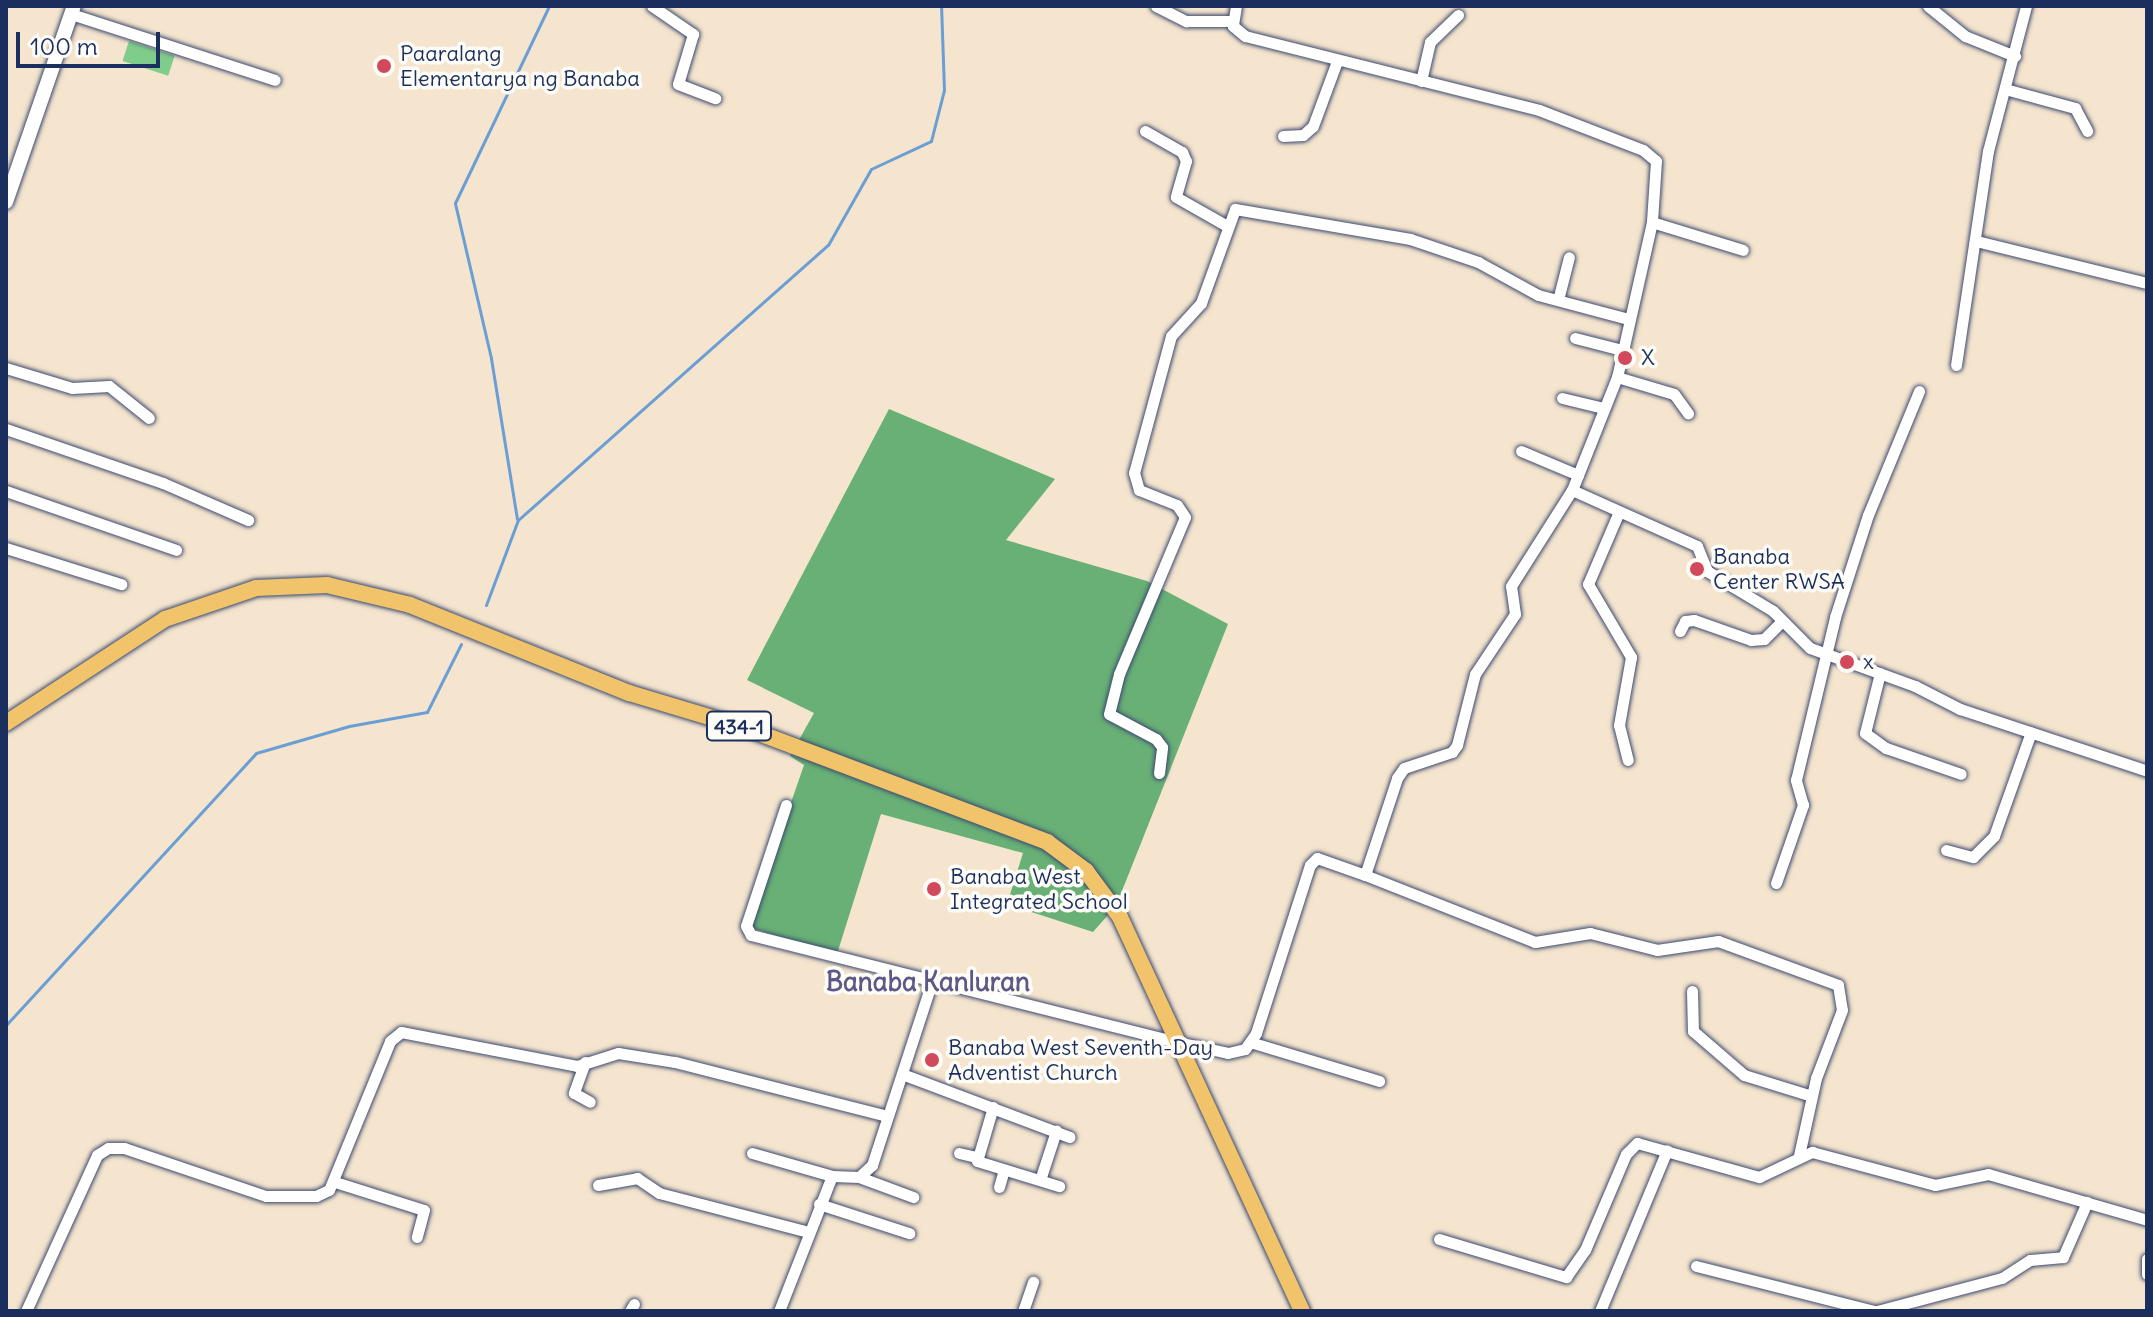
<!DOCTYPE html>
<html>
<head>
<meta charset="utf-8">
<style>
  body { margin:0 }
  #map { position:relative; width:2153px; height:1317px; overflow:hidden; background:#f5e5ce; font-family:Delius,sans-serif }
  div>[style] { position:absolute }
  .green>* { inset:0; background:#80cc8a; transform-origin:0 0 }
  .forest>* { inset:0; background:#68b076 }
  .stream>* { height:3px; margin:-1.5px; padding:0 1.5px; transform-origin:1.5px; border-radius:1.5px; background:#6a9ed5 }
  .roads { filter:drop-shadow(0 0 2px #3c4a6f) drop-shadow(0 0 2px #3c4a6f) }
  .minor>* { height:11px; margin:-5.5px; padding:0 5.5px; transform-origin:5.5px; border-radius:5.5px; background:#fff }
  .tertiary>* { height:14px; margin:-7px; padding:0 7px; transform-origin:7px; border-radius:7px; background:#fff }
  .primary>* { height:16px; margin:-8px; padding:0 8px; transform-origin:8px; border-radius:8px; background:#f1c36a }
  .dots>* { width:22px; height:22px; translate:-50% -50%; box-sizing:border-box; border:4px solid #fdfcf7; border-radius:50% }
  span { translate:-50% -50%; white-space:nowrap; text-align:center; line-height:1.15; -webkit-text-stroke:7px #fdfcf7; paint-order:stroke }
  .shield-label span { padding:2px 6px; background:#fdfcf7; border:2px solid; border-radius:6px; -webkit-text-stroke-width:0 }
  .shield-label { font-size:20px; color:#1b2f5e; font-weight:700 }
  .poi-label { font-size:22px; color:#1b2f5e }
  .left { translate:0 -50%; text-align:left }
  .quarter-label { font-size:26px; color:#5c5988; font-weight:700 }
  .frame { position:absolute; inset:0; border:8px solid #1b2f5e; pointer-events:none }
  .scale { position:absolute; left:16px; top:32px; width:144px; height:36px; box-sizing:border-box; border:4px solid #1b2f5e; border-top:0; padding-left:10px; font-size:24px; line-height:28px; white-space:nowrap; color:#1b2f5e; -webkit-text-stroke:6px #fdfcf7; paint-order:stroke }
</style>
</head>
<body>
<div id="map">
  <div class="green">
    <i style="left:129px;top:41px;width:48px;height:21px;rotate:18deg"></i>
  </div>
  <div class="forest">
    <i style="clip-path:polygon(889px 409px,1055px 479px,1006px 540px,1147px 581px,1228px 624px,1116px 906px,1093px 932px,1007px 904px,1023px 853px,881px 814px,837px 954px,748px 927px,804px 765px,790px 756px,814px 713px,747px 680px)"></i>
  </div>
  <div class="stream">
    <i style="left:517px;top:519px;width:163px;rotate:-99.2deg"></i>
    <i style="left:491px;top:358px;width:159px;rotate:-103.1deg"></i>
    <i style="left:455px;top:203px;width:218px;rotate:-64.5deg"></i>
    <i style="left:486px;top:605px;width:91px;rotate:-69.4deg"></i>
    <i style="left:518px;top:520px;width:414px;rotate:-41.6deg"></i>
    <i style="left:828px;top:245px;width:87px;rotate:-60.5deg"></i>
    <i style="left:871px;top:169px;width:66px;rotate:-25deg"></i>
    <i style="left:931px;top:141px;width:53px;rotate:-75.7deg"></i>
    <i style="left:944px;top:90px;width:84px;rotate:-92deg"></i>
    <i style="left:6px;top:1025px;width:369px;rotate:-47.4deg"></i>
    <i style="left:256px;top:753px;width:97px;rotate:-16.2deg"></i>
    <i style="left:349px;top:726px;width:79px;rotate:-10.2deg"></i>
    <i style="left:427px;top:712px;width:76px;rotate:-63.4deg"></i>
  </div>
  <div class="roads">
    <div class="minor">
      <i style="left:652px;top:6px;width:50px;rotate:34.3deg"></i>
      <i style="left:693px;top:34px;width:52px;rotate:106.7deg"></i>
      <i style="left:678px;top:84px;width:40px;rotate:21deg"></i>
      <i style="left:1156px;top:6px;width:34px;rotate:27deg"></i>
      <i style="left:1186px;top:21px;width:47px"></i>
      <i style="left:1236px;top:6px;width:20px;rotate:99deg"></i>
      <i style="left:1233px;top:26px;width:16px;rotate:40deg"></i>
      <i style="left:1245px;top:36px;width:303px;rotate:14.1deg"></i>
      <i style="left:1539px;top:110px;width:111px;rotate:21deg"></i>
      <i style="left:1643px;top:150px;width:17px;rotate:40deg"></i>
      <i style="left:1656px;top:161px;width:61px;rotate:93.8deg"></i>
      <i style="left:1652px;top:222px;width:159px;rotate:102.7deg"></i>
      <i style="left:1617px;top:377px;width:122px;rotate:111.7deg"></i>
      <i style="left:1928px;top:6px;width:48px;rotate:39deg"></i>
      <i style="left:1965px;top:36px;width:54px;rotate:21.8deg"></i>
      <i style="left:71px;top:14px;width:214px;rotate:17.9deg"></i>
      <i style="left:1421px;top:81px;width:40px;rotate:-77deg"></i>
      <i style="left:1430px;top:42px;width:39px;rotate:-44deg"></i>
      <i style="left:2005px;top:89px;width:73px;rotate:15.2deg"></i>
      <i style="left:2075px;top:108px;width:26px;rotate:62deg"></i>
      <i style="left:1145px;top:131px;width:43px;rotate:29.6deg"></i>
      <i style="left:1182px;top:152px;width:10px;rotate:66deg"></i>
      <i style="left:1186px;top:161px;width:37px;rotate:106deg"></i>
      <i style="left:1176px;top:197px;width:59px;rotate:29.6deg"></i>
      <i style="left:1283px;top:136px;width:20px;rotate:-3deg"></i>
      <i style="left:1303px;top:135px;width:13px;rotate:-42deg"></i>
      <i style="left:1313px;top:126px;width:69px;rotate:-69.7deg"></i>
      <i style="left:1652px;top:222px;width:95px;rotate:17.1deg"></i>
      <i style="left:1976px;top:241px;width:176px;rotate:13.8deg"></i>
      <i style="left:1558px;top:300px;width:44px;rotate:-75.7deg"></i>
      <i style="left:1575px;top:338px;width:49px;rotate:14.3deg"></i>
      <i style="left:1956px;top:365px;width:216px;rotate:-81.5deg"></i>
      <i style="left:1988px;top:151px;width:150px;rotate:-75.3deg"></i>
      <i style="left:6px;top:368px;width:69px;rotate:16.9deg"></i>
      <i style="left:72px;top:388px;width:37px;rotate:-3deg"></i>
      <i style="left:109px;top:386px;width:51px;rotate:38.7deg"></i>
      <i style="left:1617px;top:377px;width:59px;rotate:16.6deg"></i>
      <i style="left:1674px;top:394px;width:24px;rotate:54deg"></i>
      <i style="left:1562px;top:398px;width:42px;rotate:13.7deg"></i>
      <i style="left:6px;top:429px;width:166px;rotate:19deg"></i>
      <i style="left:163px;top:483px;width:93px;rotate:23.5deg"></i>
      <i style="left:1521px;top:451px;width:62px;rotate:22.8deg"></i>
      <i style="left:6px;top:491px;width:180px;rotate:19.1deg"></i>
      <i style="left:1618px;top:514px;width:76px;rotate:113.2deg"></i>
      <i style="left:1588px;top:584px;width:85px;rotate:59.5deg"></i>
      <i style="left:1631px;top:657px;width:69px;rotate:100deg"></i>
      <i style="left:1619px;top:725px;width:36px;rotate:76deg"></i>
      <i style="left:6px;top:548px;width:121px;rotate:17.4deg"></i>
      <i style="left:1680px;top:631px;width:11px;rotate:-63deg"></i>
      <i style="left:1685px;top:621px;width:9px;rotate:-6deg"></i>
      <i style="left:1694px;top:620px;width:60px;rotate:19.3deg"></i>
      <i style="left:1751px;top:640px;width:13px;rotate:-4deg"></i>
      <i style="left:1764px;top:639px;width:24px;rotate:-45deg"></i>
      <i style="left:1880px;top:673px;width:62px;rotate:104deg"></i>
      <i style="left:1865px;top:733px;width:26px;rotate:36deg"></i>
      <i style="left:1886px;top:748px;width:79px;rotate:19.1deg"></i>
      <i style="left:1159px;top:773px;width:26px;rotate:-83deg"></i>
      <i style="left:1162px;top:747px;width:10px;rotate:-127deg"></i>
      <i style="left:1156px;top:739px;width:53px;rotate:-152deg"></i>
      <i style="left:1109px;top:714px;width:41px;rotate:-76deg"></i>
      <i style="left:1119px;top:674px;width:170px;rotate:-67.2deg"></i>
      <i style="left:1185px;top:517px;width:14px;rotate:-124deg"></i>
      <i style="left:1177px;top:505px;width:41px;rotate:-158.5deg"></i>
      <i style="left:1139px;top:490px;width:18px;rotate:-106deg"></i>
      <i style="left:1134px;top:473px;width:142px;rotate:-74.9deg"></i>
      <i style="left:1171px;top:336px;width:45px;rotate:-47.7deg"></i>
      <i style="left:1201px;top:303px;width:100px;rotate:-70.1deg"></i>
      <i style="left:1235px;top:209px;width:178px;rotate:9.7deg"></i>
      <i style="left:1410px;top:239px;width:72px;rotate:18.7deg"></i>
      <i style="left:1478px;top:262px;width:68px;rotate:28.8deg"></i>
      <i style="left:1538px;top:295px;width:93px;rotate:14.9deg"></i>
      <i style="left:786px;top:805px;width:127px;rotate:108.3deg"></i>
      <i style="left:746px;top:926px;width:10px;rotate:61deg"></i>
      <i style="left:751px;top:935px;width:435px;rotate:14.1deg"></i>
      <i style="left:1173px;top:1041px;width:56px;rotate:12.3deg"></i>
      <i style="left:1228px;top:1053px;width:17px;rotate:-13deg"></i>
      <i style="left:1245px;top:1049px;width:19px;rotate:-55deg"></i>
      <i style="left:1256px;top:1033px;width:176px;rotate:-72.2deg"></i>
      <i style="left:1310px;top:865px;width:10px;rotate:-45deg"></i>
      <i style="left:1317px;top:858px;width:51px;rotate:19.5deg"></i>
      <i style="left:1365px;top:875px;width:102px;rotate:-71.7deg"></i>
      <i style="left:1397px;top:778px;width:12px;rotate:-55deg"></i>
      <i style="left:1404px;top:768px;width:51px;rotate:-18.4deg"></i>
      <i style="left:1452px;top:752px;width:9px;rotate:-54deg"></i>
      <i style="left:1457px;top:745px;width:73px;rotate:-75.8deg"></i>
      <i style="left:1475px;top:674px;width:72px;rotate:-56.3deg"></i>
      <i style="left:1515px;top:614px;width:28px;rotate:-98deg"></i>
      <i style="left:1511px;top:586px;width:114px;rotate:-57.6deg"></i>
      <i style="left:1572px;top:490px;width:137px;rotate:24.1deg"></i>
      <i style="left:1697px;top:546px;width:27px;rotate:68deg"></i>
      <i style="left:1707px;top:571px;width:77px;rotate:31.2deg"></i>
      <i style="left:1773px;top:611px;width:52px;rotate:45deg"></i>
      <i style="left:1810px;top:648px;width:112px;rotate:19.9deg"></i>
      <i style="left:1915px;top:686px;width:51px;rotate:27.1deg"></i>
      <i style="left:1960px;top:709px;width:197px;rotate:18.3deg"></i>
      <i style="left:1946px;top:850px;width:28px;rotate:15deg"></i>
      <i style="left:1973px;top:857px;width:30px;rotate:-45deg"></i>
      <i style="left:1994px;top:836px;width:110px;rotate:-70.4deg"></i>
      <i style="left:1365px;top:875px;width:183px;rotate:21.5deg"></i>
      <i style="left:1535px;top:942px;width:56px;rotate:-9.3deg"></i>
      <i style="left:1590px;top:933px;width:69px;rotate:14.2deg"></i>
      <i style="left:1657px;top:950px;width:62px;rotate:-8.4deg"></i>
      <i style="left:1718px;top:941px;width:128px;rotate:20.1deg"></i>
      <i style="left:1838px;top:985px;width:25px;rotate:81deg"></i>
      <i style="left:1842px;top:1010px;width:73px;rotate:110.9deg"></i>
      <i style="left:1816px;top:1078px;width:79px;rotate:102.4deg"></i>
      <i style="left:1776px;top:883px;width:83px;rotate:-70.9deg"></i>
      <i style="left:1803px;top:805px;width:26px;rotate:-106deg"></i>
      <i style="left:1796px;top:780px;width:168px;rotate:-76.5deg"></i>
      <i style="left:1835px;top:617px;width:107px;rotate:-72.1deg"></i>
      <i style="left:1868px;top:515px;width:134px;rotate:-67.6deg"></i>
      <i style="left:1692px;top:991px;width:40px;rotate:88.6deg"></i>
      <i style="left:1693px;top:1031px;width:67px;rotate:40.8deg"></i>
      <i style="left:1744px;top:1075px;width:71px;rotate:17.2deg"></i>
      <i style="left:1250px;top:1042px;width:135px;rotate:16.8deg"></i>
      <i style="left:585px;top:1062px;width:33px;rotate:110deg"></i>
      <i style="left:574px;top:1093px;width:18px;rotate:29deg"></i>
      <i style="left:902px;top:1074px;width:179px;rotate:20.6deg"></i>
      <i style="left:993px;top:1107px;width:56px;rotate:106.5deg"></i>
      <i style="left:977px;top:1161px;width:86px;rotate:17deg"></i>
      <i style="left:752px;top:1153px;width:83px;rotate:16deg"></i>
      <i style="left:959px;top:1153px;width:17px;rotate:13deg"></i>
      <i style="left:859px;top:1177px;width:58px;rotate:20.3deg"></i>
      <i style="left:1040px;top:1180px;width:52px;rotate:-71.9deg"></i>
      <i style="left:335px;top:1182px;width:93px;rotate:17.5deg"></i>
      <i style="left:424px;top:1210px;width:28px;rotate:105deg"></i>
      <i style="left:598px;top:1185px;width:40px;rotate:-10deg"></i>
      <i style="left:637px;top:1178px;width:27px;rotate:34deg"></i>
      <i style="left:659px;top:1193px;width:155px;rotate:14.6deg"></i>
      <i style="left:999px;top:1187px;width:18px;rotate:-74deg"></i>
      <i style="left:819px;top:1204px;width:95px;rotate:17.9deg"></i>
      <i style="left:1439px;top:1239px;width:133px;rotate:16.7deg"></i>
      <i style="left:1566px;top:1277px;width:33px;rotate:-55deg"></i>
      <i style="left:1585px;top:1250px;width:104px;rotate:-66.9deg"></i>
      <i style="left:1626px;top:1154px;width:16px;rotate:-45deg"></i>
      <i style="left:1637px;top:1143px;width:127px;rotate:15.6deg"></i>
      <i style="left:1759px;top:1177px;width:59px;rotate:-25.3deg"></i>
      <i style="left:1812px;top:1152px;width:127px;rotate:15deg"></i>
      <i style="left:1935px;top:1185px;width:54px;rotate:-11.7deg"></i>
      <i style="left:1988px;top:1174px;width:166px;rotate:16.1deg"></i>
      <i style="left:2147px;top:1259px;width:15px;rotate:90deg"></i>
      <i style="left:1696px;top:1266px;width:184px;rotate:14.2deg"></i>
      <i style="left:26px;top:1311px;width:171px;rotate:-65.5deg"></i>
      <i style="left:97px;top:1155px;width:13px;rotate:-32deg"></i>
      <i style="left:108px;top:1148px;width:16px"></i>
      <i style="left:124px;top:1148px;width:150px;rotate:18.7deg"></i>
      <i style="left:266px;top:1196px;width:50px"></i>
      <i style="left:316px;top:1196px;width:14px;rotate:-25deg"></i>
      <i style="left:329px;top:1190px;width:161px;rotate:-67.7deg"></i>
      <i style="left:390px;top:1041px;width:14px;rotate:-39deg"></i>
      <i style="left:401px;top:1032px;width:179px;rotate:10.9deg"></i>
      <i style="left:577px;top:1066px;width:43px;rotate:-17.6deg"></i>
      <i style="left:618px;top:1053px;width:58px;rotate:9deg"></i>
      <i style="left:675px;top:1062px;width:219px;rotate:14.3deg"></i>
      <i style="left:630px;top:1311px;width:8px;rotate:-60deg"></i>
      <i style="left:779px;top:1311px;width:145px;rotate:-68.6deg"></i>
      <i style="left:832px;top:1176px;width:27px;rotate:2deg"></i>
      <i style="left:859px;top:1177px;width:18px;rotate:-43deg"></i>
      <i style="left:872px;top:1165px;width:194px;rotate:-71.9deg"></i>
      <i style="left:1023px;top:1311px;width:31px;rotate:-71deg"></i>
      <i style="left:1600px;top:1311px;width:174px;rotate:-67.4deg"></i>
      <i style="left:1877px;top:1311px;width:129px;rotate:-14.8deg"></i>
      <i style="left:2002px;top:1278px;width:33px;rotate:-33deg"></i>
      <i style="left:2030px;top:1260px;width:33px;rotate:-5deg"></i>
      <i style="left:2063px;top:1257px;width:60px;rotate:-66.4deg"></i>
    </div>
    <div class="tertiary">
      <i style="left:6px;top:202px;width:207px;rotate:-70.9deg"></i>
    </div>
    <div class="primary">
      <i style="left:6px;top:723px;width:190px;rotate:-33.2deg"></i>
      <i style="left:165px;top:619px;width:96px;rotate:-18.8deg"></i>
      <i style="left:256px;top:588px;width:71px;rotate:-2.4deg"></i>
      <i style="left:327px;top:585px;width:85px;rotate:13.5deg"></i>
      <i style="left:410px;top:605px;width:236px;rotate:21.9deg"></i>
      <i style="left:629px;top:693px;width:122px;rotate:16.7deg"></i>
      <i style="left:746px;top:728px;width:322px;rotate:20.7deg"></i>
      <i style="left:1047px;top:842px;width:49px;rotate:36.6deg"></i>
      <i style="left:1086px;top:871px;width:57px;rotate:53.5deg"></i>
      <i style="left:1120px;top:917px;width:434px;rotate:65.2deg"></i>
    </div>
  </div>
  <div class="dots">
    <i style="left:384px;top:66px;background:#d1495b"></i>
    <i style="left:1625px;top:358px;background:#d1495b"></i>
    <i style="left:1697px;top:569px;background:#d1495b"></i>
    <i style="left:1847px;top:662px;background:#d1495b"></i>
    <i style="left:934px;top:889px;background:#d1495b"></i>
    <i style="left:932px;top:1060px;background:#d1495b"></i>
  </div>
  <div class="shield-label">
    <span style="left:739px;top:726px">434-1</span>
  </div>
  <div class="poi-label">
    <span class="left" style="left:400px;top:66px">Paaralang<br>Elementarya ng Banaba</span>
    <span class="left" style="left:1641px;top:358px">X</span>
    <span class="left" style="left:1713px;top:569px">Banaba<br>Center RWSA</span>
    <span class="left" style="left:1863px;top:662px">x</span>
    <span class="left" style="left:950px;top:889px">Banaba West<br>Integrated School</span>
    <span class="left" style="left:948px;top:1060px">Banaba West Seventh-Day<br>Adventist Church</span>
  </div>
  <div class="quarter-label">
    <span style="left:928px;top:982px">Banaba Kanluran</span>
  </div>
  <div class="frame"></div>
  <div class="scale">100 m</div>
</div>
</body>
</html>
